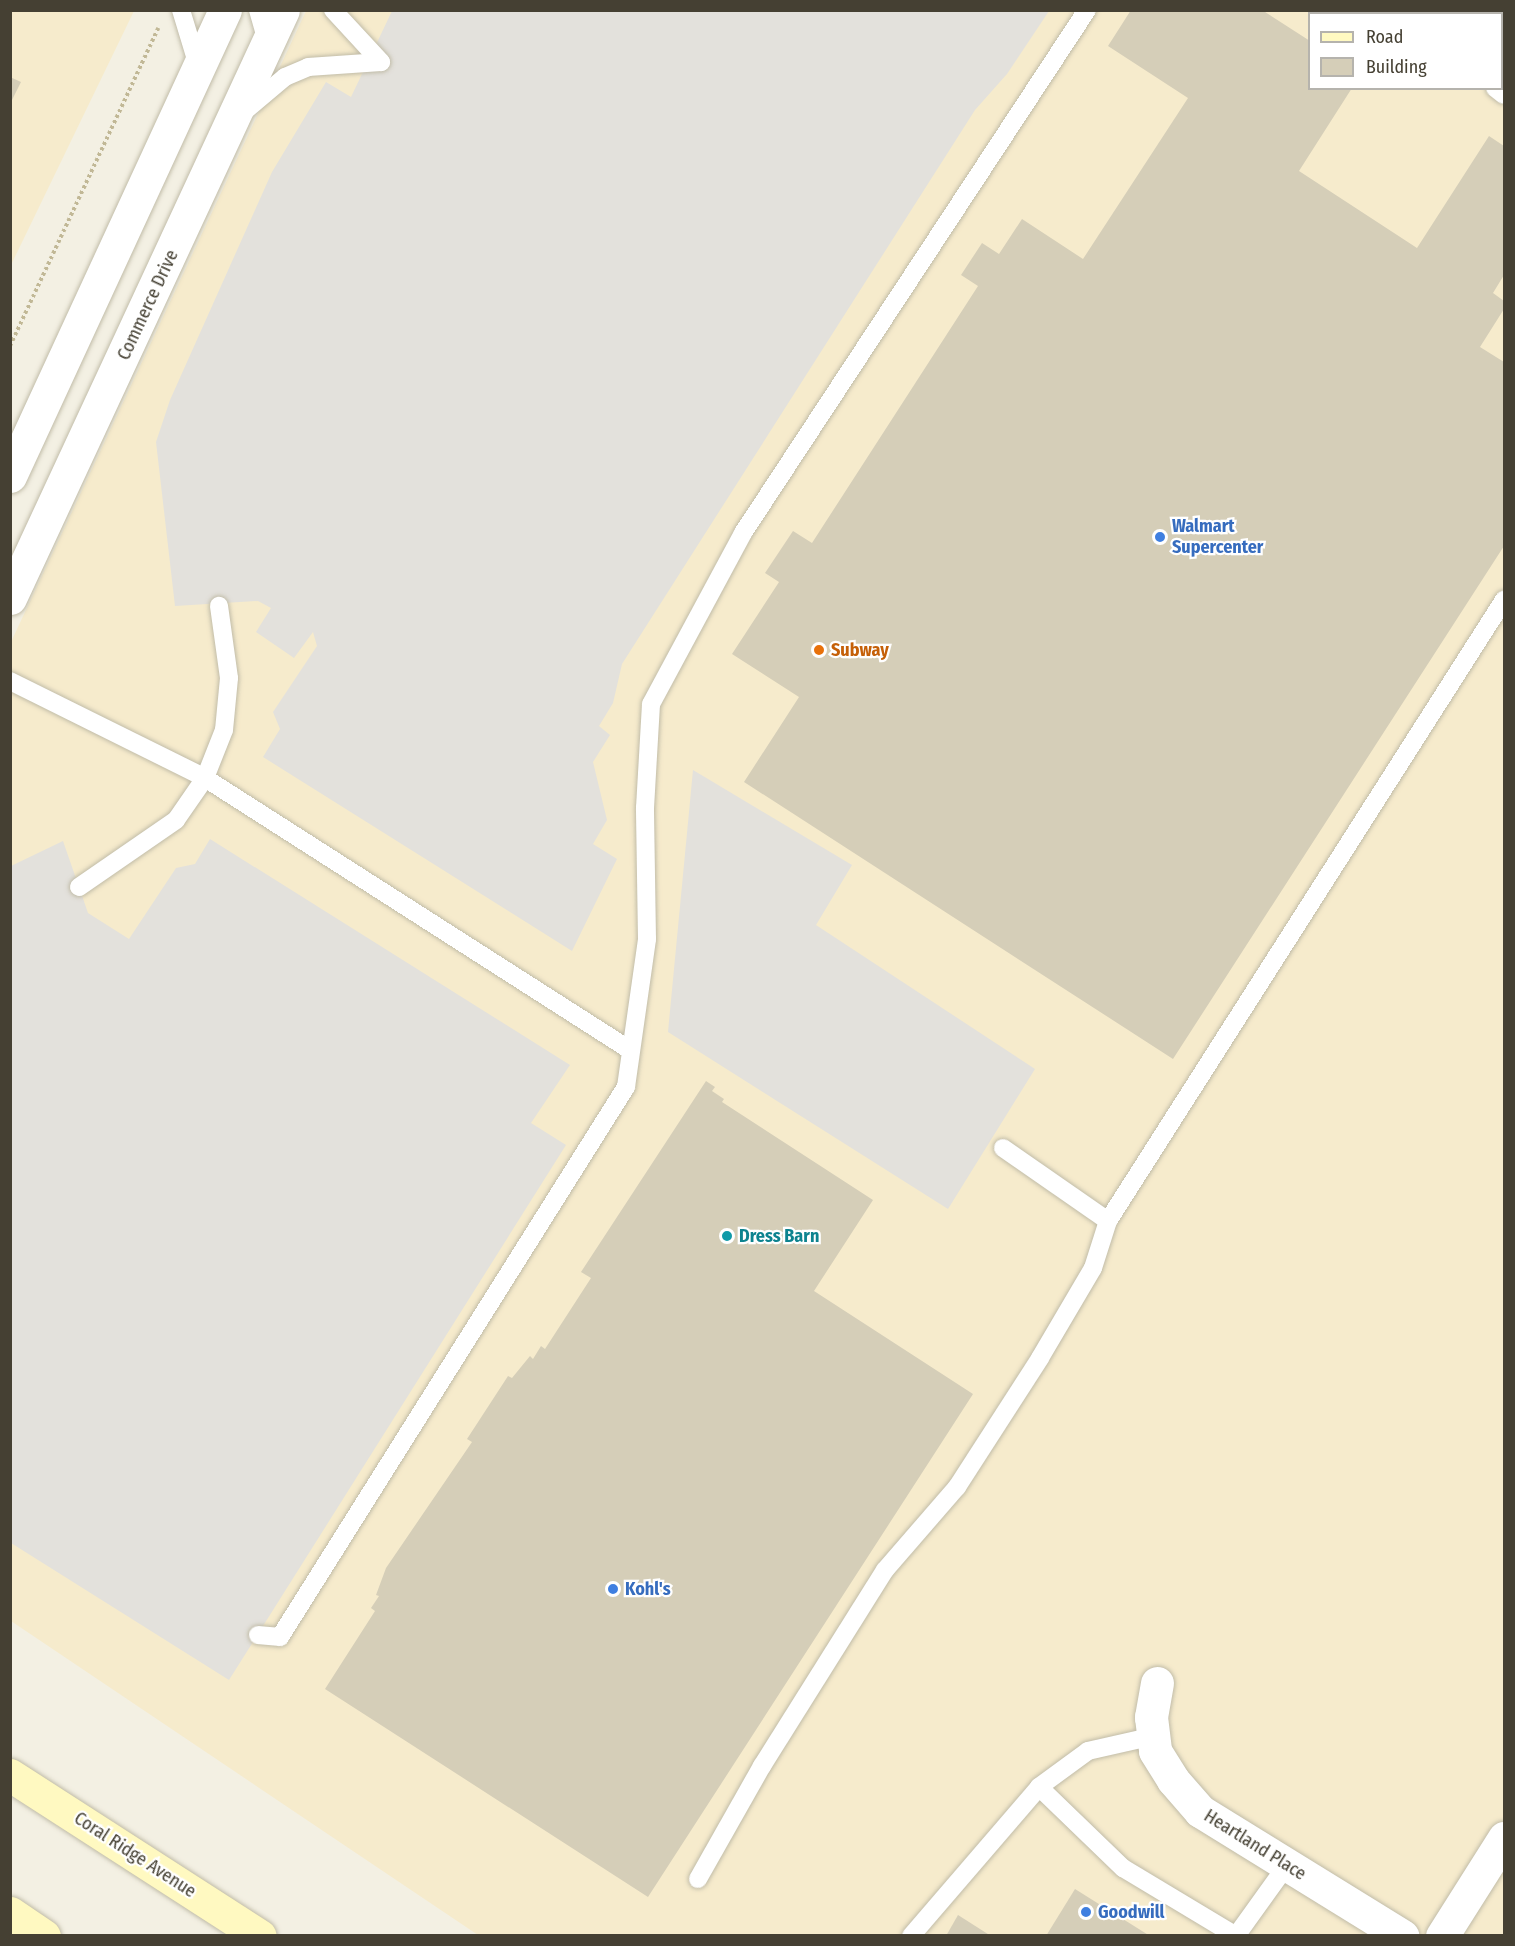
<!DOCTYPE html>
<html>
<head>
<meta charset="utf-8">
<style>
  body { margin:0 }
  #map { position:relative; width:1515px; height:1946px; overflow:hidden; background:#f3f0e3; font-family:"Fira Sans Condensed",sans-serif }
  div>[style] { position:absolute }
  .commercial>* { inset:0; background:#f6ebcc }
  .parking>* { inset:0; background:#e3e1dc }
  .building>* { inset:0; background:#d5ceb8 }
  .path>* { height:4px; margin-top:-2px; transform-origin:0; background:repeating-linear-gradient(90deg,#c1b896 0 3px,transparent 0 6px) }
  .roads { filter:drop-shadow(0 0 2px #c1bca8) drop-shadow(0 0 2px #c1bca8) }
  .service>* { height:18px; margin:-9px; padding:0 9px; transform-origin:9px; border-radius:9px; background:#fff }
  .minor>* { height:33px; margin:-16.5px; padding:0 16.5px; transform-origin:16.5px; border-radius:16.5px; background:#fff }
  .secondary>* { height:33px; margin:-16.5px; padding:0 16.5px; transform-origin:16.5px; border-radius:16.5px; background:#fff9c1 }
  .dots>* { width:16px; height:16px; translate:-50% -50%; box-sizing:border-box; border:3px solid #fff; border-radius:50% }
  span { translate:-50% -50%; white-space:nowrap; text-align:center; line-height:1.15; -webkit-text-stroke:4.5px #fff; paint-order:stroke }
  .street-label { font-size:18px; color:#454033 }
  .shop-label { font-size:18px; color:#366cbe; font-weight:700 }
  .left { translate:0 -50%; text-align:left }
  .food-label { font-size:18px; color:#c56008; font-weight:700 }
  .culture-label { font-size:18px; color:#0d838f; font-weight:700 }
  .frame { position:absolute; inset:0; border:12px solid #454033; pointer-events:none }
  .legend { position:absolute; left:1308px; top:12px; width:195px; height:78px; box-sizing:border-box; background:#fff; border:2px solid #b5b3ad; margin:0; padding:8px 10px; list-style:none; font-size:18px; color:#454033 }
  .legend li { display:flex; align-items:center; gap:12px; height:30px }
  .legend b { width:30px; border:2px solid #b5b3ad }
</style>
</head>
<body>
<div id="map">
  <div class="commercial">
    <i style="clip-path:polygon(11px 11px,134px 11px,11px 265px)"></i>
    <i style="clip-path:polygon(evenodd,306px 11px,1504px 11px,1504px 1935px,478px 1935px,11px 1621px,11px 642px,306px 11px,1310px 14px,1502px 14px,1502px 88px,1310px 88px,1310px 14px)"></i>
  </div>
  <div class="parking">
    <i style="clip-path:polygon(392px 11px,1049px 11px,1007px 74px,975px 110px,622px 664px,613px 703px,599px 726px,610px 735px,593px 762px,607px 820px,593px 844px,617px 859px,572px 951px,263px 757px,280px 729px,273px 712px,317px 646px,313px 632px,294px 658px,256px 632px,271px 608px,258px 601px,175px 606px,156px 442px,170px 400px,272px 172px,326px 82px,351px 97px)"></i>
    <i style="clip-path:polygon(693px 770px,852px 865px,816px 925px,1035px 1069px,948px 1209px,668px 1032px)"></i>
    <i style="clip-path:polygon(210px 839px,570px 1065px,531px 1123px,566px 1145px,229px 1680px,11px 1543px,11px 866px,63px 841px,88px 913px,129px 939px,176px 868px,195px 864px)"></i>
  </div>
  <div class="building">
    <i style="clip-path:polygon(1131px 10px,1262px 10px,1310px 41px,1310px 88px,1352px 88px,1299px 171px,1417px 248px,1489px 136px,1504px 146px,1504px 275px,1493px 293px,1504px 301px,1504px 309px,1480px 347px,1504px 362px,1504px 546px,1173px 1059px,744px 782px,799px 697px,732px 654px,779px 582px,765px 573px,793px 531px,812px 543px,978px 286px,961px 275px,982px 243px,999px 254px,1022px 219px,1083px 259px,1188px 98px,1108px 46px)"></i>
    <i style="clip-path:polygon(10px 77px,21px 82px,10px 104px)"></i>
    <i style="clip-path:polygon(706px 1081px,715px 1087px,712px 1091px,724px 1099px,722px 1102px,873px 1200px,814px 1291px,973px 1394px,648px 1897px,325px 1689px,375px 1611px,371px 1608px,379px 1596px,376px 1595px,386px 1568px,472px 1442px,467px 1439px,508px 1376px,512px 1378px,530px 1356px,533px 1359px,541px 1346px,545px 1349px,591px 1278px,581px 1272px)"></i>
    <i style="clip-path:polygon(1075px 1889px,1150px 1936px,1046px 1936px)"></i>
    <i style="clip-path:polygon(958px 1915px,991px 1936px,946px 1936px)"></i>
  </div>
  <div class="path">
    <i style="left:10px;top:346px;width:351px;rotate:-65deg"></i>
  </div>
  <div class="roads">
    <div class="service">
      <i style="left:181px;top:10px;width:59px;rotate:73.1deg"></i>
      <i style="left:258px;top:10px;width:33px;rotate:74deg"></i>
      <i style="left:333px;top:10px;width:71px;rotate:47.3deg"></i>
      <i style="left:1372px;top:10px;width:6px;rotate:39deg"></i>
      <i style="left:1495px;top:88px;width:11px;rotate:38deg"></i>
      <i style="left:241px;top:114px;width:57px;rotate:-40.1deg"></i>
      <i style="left:285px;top:77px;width:25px;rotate:-23deg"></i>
      <i style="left:308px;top:67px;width:73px;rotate:-3.9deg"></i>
      <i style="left:10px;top:681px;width:218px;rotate:26.4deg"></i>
      <i style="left:205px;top:778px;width:505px;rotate:32.62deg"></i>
      <i style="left:79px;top:887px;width:118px;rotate:-34.6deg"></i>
      <i style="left:176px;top:820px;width:51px;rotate:-55.4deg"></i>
      <i style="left:205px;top:778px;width:52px;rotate:-68.4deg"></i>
      <i style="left:224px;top:730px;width:52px;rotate:-84.5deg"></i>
      <i style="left:229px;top:678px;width:73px;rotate:-97.9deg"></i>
      <i style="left:1003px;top:1148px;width:128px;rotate:34.8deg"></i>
      <i style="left:258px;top:1635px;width:22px;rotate:5deg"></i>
      <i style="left:280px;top:1637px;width:650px;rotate:-57.83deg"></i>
      <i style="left:626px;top:1087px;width:149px;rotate:-81.9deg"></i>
      <i style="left:647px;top:939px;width:131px;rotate:-90.9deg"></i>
      <i style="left:645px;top:808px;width:104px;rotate:-86.7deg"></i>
      <i style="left:651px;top:704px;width:194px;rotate:-61.7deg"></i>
      <i style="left:743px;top:533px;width:626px;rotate:-56.67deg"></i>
      <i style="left:1154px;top:1736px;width:68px;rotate:167.2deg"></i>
      <i style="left:1088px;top:1751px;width:61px;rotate:143.7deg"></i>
      <i style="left:1039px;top:1787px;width:117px;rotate:44deg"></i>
      <i style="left:1123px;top:1868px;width:132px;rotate:31deg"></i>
      <i style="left:698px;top:1879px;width:130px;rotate:-60.5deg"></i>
      <i style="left:762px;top:1766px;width:231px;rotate:-57.9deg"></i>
      <i style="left:885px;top:1570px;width:110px;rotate:-49.1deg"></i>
      <i style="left:957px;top:1487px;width:153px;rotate:-57.2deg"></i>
      <i style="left:1040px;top:1358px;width:104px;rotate:-59.5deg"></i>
      <i style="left:1093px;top:1268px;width:49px;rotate:-72.3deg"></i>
      <i style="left:1108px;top:1221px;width:737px;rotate:-57.48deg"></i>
      <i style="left:911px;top:1936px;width:196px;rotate:-49.3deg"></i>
      <i style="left:1236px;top:1936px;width:87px;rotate:-54.3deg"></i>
    </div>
    <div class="minor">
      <i style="left:10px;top:476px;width:513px;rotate:-65.23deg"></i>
      <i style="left:10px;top:598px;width:648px;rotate:-65.1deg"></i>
      <i style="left:1157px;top:1683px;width:35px;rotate:100deg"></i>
      <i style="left:1151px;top:1717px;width:34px;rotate:83deg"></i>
      <i style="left:1155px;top:1751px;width:34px;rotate:58deg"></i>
      <i style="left:1173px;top:1780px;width:41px;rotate:48.9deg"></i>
      <i style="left:1200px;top:1811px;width:238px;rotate:31.7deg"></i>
      <i style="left:1442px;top:1936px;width:116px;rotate:-57.7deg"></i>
    </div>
    <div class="secondary">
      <i style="left:10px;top:1775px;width:297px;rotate:32.8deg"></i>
      <i style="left:10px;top:1913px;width:41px;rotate:34.1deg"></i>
    </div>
  </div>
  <div class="dots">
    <i style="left:1160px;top:537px;background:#3f7fe0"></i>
    <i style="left:819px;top:650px;background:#e8710a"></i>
    <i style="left:727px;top:1236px;background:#0f9aa8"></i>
    <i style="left:613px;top:1589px;background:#3f7fe0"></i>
    <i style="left:1086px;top:1912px;background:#3f7fe0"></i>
  </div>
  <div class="street-label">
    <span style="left:148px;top:305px;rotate:-65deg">Commerce Drive</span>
    <span style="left:1255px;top:1845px;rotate:32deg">Heartland Place</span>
    <span style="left:135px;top:1855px;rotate:33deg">Coral Ridge Avenue</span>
  </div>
  <div class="shop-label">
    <span class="left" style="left:1172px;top:537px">Walmart<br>Supercenter</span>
    <span class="left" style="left:625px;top:1589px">Kohl's</span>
    <span class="left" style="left:1098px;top:1912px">Goodwill</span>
  </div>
  <div class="food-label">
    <span class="left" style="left:831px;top:650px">Subway</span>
  </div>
  <div class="culture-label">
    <span class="left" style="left:739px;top:1236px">Dress Barn</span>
  </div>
  <div class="frame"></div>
  <ul class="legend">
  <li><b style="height:8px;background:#fff9c1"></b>Road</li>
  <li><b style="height:16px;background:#d5ceb8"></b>Building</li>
  </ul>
</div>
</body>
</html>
